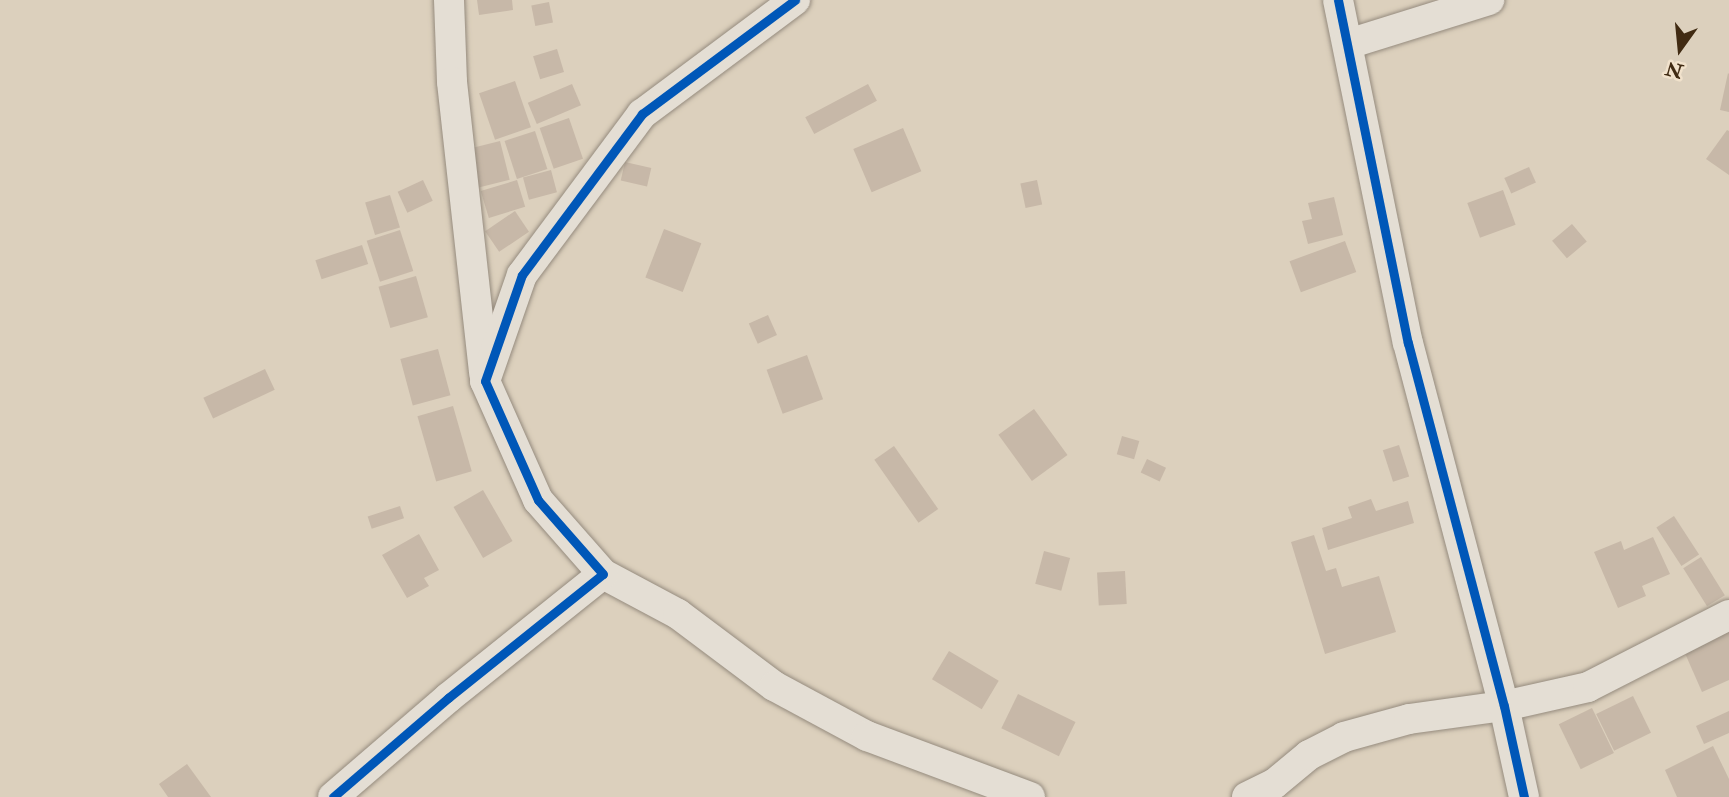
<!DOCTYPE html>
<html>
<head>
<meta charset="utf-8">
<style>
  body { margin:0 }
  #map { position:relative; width:1729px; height:797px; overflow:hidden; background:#dcd0bd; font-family:"IM FELL Double Pica",serif }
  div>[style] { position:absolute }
  .building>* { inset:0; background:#c7b8a8; transform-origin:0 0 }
  .roads { filter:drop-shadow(0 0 2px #958b7e) drop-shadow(0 0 2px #958b7e) }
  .street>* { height:30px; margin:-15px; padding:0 15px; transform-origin:15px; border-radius:15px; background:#e4ded4 }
  .cycleway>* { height:9px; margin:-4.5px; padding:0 4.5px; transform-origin:4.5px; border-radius:4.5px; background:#0057b8 }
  span { translate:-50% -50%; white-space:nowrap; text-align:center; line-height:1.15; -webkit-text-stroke:5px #f1e2cc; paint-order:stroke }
  .north { position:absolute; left:1645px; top:14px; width:70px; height:70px; -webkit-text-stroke:5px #f1e2cc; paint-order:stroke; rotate:195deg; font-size:19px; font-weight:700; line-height:28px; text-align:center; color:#412b13 }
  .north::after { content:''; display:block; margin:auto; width:24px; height:32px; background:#412b13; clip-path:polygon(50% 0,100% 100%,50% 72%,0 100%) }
</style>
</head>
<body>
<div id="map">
  <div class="building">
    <i style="clip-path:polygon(477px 0,512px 0,513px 10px,479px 15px)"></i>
    <i style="left:549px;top:2px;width:21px;height:18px;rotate:79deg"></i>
    <i style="left:557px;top:49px;width:24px;height:25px;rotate:73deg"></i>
    <i style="clip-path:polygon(1728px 73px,1729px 74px,1729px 112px,1720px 110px)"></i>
    <i style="left:515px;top:81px;width:49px;height:38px;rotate:71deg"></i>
    <i style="left:572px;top:84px;width:23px;height:48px;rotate:67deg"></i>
    <i style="left:868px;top:84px;width:19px;height:71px;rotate:62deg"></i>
    <i style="left:569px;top:118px;width:43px;height:31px;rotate:71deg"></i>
    <i style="left:903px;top:128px;width:47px;height:54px;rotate:67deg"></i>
    <i style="clip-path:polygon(1727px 130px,1729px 131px,1729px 175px,1706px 159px)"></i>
    <i style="left:535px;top:131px;width:40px;height:32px;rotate:72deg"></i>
    <i style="left:500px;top:141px;width:40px;height:35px;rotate:76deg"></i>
    <i style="left:625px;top:162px;width:27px;height:19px;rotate:13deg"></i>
    <i style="left:1529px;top:167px;width:17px;height:27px;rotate:66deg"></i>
    <i style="left:551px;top:170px;width:23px;height:29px;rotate:75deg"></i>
    <i style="left:423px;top:180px;width:23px;height:28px;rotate:65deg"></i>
    <i style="left:517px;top:180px;width:28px;height:38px;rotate:73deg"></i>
    <i style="left:1037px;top:180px;width:25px;height:17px;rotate:78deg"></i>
    <i style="left:1503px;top:190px;width:37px;height:38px;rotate:70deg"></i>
    <i style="left:390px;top:195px;width:34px;height:26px;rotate:73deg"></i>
    <i style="clip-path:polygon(1334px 197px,1343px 235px,1308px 244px,1302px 221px,1312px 219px,1308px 203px)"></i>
    <i style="left:515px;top:211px;width:25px;height:36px;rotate:56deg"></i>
    <i style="left:1572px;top:224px;width:23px;height:26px;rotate:50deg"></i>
    <i style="left:664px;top:229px;width:40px;height:52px;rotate:21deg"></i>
    <i style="left:400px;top:230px;width:43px;height:35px;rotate:72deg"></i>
    <i style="left:1345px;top:241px;width:33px;height:59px;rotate:70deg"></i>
    <i style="left:362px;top:245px;width:20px;height:49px;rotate:72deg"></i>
    <i style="left:416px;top:276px;width:43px;height:39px;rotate:74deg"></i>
    <i style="left:768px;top:315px;width:22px;height:21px;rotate:66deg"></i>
    <i style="left:438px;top:349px;width:48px;height:39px;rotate:75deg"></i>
    <i style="left:807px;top:355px;width:47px;height:43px;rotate:70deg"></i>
    <i style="left:265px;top:369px;width:23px;height:68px;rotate:65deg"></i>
    <i style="left:453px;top:406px;width:68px;height:37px;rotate:74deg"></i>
    <i style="left:1034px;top:409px;width:57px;height:44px;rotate:54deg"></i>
    <i style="left:1122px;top:436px;width:18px;height:19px;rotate:16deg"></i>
    <i style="left:1399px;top:445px;width:33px;height:17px;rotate:72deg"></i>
    <i style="left:894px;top:446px;width:77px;height:24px;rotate:55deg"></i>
    <i style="left:1147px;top:459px;width:21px;height:15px;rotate:25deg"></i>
    <i style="left:483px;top:490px;width:59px;height:34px;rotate:60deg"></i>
    <i style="clip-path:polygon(1371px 499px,1376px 511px,1408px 501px,1414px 523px,1328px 550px,1322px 528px,1352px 518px,1348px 507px)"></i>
    <i style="left:400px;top:506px;width:13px;height:34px;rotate:72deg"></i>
    <i style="left:1674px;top:516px;width:46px;height:21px;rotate:57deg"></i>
    <i style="clip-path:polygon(419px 534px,439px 570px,424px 578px,429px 586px,407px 598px,382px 555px)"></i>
    <i style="clip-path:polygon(1314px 535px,1326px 571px,1336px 568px,1342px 587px,1379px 576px,1396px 632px,1325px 654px,1291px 542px)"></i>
    <i style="clip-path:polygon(1653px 537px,1670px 574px,1642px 586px,1646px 596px,1618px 608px,1594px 552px,1621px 541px,1624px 550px)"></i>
    <i style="left:1044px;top:551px;width:27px;height:34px;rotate:15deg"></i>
    <i style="left:1701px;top:557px;width:45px;height:21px;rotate:58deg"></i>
    <i style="left:1125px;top:571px;width:33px;height:28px;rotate:87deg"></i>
    <i style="clip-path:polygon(1729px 631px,1729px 680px,1702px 692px,1684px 651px)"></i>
    <i style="left:949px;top:651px;width:58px;height:33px;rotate:31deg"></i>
    <i style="left:1018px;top:694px;width:64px;height:38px;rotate:26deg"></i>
    <i style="left:1633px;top:696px;width:41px;height:41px;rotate:64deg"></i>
    <i style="left:1592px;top:708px;width:50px;height:37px;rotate:64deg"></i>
    <i style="clip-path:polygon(1729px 711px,1729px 733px,1704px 744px,1696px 726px)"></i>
    <i style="clip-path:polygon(1713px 746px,1729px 779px,1729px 797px,1677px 797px,1665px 770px)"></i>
    <i style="clip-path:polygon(187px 764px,211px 797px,168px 797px,159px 784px)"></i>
  </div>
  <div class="roads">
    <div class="street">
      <i style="left:449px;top:0;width:82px;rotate:87.9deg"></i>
      <i style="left:452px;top:82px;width:294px;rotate:83.7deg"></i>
      <i style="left:1338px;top:0;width:350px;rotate:78.5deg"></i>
      <i style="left:1408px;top:343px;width:375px;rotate:75.2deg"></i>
      <i style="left:1504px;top:706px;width:93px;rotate:77.6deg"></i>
      <i style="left:1348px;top:44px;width:148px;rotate:-17.3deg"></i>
      <i style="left:603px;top:574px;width:85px;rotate:28.1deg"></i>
      <i style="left:678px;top:614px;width:120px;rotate:36.9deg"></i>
      <i style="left:774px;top:686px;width:106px;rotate:28.3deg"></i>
      <i style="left:867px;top:736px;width:174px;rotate:20.5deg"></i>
      <i style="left:333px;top:797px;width:152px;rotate:-40.7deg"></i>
      <i style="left:448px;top:698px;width:198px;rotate:-38.7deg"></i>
      <i style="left:603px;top:574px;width:98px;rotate:-131.3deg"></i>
      <i style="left:538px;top:500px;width:130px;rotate:-114deg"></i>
      <i style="left:485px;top:381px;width:112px;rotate:-70.8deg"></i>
      <i style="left:522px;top:275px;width:201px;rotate:-53.3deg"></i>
      <i style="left:642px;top:114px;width:191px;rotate:-36.7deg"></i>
      <i style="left:1247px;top:797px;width:30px;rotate:-26deg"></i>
      <i style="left:1274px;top:784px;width:45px;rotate:-39.6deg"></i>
      <i style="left:1309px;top:755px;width:39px;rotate:-27deg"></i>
      <i style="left:1344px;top:737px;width:67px;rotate:-15.5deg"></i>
      <i style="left:1409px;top:719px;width:96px;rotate:-7.8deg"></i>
      <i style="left:1504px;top:706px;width:86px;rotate:-12.7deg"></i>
      <i style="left:1588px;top:687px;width:158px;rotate:-27.1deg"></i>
    </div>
  </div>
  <div class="cycleway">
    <i style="left:1338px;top:0;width:350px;rotate:78.5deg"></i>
    <i style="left:1408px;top:343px;width:375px;rotate:75.2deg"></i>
    <i style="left:1504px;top:706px;width:93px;rotate:77.6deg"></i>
    <i style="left:333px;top:797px;width:152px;rotate:-40.7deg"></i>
    <i style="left:448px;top:698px;width:198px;rotate:-38.7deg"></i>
    <i style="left:603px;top:574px;width:98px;rotate:-131.3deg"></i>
    <i style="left:538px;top:500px;width:130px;rotate:-114deg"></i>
    <i style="left:485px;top:381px;width:112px;rotate:-70.8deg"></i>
    <i style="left:522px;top:275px;width:201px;rotate:-53.3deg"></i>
    <i style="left:642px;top:114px;width:191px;rotate:-36.7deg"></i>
  </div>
  <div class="north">N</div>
</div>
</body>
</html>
